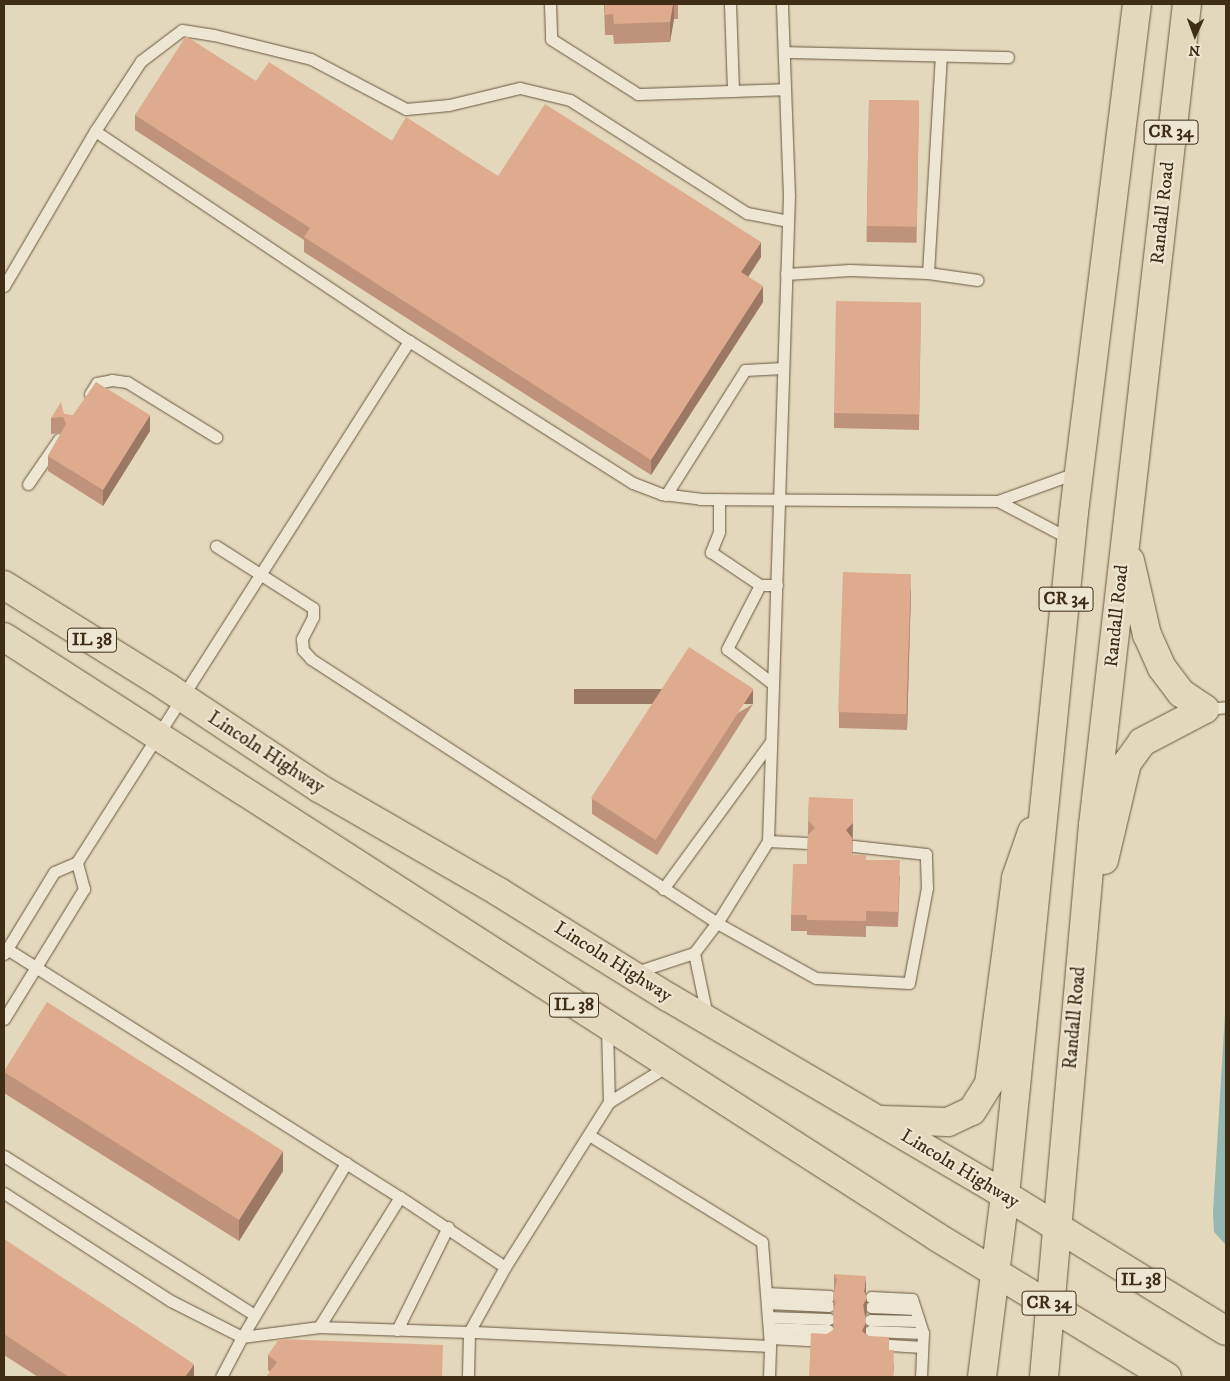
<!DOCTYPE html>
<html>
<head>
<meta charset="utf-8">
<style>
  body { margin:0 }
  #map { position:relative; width:1230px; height:1381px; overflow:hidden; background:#e4d8bc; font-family:"IM FELL DW Pica",serif }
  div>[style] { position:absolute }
  .water>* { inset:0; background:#95b9b2 }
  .roads { filter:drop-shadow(0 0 1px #68583f) drop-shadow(0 0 1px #68583f) }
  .lane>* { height:11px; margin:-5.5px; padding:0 5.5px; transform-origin:5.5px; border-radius:5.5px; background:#ede6d3 }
  .primary>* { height:28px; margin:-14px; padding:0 14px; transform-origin:14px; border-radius:14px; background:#e4d8bc }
  .wall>* { inset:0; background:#bf937b; transform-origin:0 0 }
  .shaded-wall>* { inset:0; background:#9b7864; transform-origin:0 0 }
  .building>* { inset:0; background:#deab8f; transform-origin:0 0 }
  span { translate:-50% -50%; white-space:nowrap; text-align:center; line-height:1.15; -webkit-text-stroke:4.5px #ede6d3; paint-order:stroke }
  .shield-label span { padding:1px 4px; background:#ede6d3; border:1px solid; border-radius:4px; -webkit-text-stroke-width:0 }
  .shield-label { font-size:18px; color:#3f2e15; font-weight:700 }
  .street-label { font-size:19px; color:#3f2e15 }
  .frame { position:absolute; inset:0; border:5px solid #3f2e15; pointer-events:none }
  .north { position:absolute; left:1170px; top:10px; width:50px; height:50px; -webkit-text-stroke:4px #ede6d3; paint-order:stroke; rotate:182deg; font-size:14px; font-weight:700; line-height:20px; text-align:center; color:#3f2e15 }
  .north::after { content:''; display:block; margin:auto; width:18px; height:22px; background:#3f2e15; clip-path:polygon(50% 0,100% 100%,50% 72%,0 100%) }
</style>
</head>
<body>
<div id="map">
  <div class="water">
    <i style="clip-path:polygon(1226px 997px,1226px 1245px,1214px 1232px,1213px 1212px)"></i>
  </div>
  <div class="roads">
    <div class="lane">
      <i style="left:550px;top:4px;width:35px;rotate:88deg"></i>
      <i style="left:551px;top:39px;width:103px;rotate:32.3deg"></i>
      <i style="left:638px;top:94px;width:147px;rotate:-1.9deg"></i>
      <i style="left:730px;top:4px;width:87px;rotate:88deg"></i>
      <i style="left:784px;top:52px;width:224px;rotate:1.3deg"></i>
      <i style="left:95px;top:131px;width:84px;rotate:-56.7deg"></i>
      <i style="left:141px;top:61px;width:51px;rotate:-37.1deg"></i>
      <i style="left:182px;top:30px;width:32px;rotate:9deg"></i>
      <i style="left:214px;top:35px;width:100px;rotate:13.9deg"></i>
      <i style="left:311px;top:59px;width:107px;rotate:27.8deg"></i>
      <i style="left:406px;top:109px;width:43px;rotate:-5.3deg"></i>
      <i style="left:449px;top:105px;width:73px;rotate:-13.5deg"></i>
      <i style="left:520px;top:88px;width:51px;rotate:13.5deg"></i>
      <i style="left:570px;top:100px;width:210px;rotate:32.6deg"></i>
      <i style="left:747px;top:213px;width:42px;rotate:11deg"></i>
      <i style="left:928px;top:273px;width:217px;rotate:-86.6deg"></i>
      <i style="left:786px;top:274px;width:64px;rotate:-3.6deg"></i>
      <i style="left:850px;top:270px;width:78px;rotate:2.2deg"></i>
      <i style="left:928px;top:273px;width:50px;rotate:8deg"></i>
      <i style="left:4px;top:286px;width:180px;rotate:-59.6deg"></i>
      <i style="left:95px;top:131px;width:378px;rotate:33.8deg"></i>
      <i style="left:90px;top:394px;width:13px;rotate:-58deg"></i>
      <i style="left:97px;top:383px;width:15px;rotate:-11deg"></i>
      <i style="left:112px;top:380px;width:15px;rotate:8deg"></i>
      <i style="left:127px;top:382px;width:105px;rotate:31.7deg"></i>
      <i style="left:28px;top:484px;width:55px;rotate:-55.4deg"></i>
      <i style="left:666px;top:495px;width:148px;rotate:-57.7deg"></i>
      <i style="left:745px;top:370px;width:38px;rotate:-3deg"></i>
      <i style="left:719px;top:499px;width:33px;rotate:90deg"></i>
      <i style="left:719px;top:532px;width:22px;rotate:112deg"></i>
      <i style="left:711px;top:552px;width:59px;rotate:34deg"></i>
      <i style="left:1070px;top:539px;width:81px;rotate:-152.2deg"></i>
      <i style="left:998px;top:501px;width:85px;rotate:-19.9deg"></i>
      <i style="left:216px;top:546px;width:115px;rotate:32.6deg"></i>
      <i style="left:313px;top:608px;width:9px;rotate:90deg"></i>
      <i style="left:313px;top:617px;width:25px;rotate:117deg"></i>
      <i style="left:302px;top:639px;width:11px;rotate:85deg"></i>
      <i style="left:303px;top:650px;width:12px;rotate:48deg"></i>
      <i style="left:311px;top:659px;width:484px;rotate:33deg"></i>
      <i style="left:717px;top:923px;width:113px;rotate:29.1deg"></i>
      <i style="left:816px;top:978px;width:93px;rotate:3.1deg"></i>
      <i style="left:909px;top:983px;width:97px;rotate:-79.3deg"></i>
      <i style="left:927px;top:888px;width:34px;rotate:-92deg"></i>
      <i style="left:926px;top:854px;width:73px;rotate:-173.7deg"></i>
      <i style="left:772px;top:683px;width:56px;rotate:-142.9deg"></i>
      <i style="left:727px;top:649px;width:72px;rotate:-62.7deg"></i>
      <i style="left:760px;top:585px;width:17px"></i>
      <i style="left:1205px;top:709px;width:21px;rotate:-5deg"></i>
      <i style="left:768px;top:841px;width:40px;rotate:2.9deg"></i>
      <i style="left:663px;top:889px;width:181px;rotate:-53.8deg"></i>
      <i style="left:7px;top:949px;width:465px;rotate:32.3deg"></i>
      <i style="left:694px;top:953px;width:38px;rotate:-53deg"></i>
      <i style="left:717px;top:923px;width:97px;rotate:-58.1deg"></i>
      <i style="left:768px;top:841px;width:645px;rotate:-88.14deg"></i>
      <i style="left:789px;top:196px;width:192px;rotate:-92.1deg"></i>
      <i style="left:4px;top:954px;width:96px;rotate:-58.6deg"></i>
      <i style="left:54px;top:872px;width:25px;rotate:-23deg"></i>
      <i style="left:77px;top:862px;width:618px;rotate:-57.49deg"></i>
      <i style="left:409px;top:341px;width:265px;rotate:32.4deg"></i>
      <i style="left:633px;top:483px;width:31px;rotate:21deg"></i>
      <i style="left:662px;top:494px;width:38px;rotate:7deg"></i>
      <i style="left:700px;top:499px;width:298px;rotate:0.4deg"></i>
      <i style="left:633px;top:973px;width:64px;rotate:-18.2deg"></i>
      <i style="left:694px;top:953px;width:64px;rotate:78.3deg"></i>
      <i style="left:4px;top:1019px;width:153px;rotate:-58.4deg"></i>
      <i style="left:84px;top:889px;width:28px;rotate:-105deg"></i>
      <i style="left:607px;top:1028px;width:74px;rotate:88.5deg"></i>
      <i style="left:609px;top:1102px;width:70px;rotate:-31.7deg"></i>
      <i style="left:589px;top:1135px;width:203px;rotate:31.7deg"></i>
      <i style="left:762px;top:1242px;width:104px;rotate:85.6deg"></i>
      <i style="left:770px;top:1346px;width:301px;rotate:-177.3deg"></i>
      <i style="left:469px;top:1332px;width:74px;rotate:-61deg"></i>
      <i style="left:505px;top:1267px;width:195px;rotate:-57.8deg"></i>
      <i style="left:4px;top:1156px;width:297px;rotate:32.4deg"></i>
      <i style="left:4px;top:1193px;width:199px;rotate:32.9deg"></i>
      <i style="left:171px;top:1301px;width:80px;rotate:26.9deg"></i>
      <i style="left:242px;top:1337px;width:203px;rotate:-59.1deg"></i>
      <i style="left:766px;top:1293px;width:64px;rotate:2.7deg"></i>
      <i style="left:871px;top:1297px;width:41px;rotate:2.8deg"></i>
      <i style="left:912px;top:1299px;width:36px;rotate:72deg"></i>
      <i style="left:923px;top:1333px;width:44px;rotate:92.6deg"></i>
      <i style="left:767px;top:1303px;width:62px;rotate:2.8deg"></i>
      <i style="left:871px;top:1307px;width:44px;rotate:2.6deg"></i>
      <i style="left:768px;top:1317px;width:61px;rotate:1.9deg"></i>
      <i style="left:870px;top:1320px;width:49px;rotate:1.2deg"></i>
      <i style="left:319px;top:1327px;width:153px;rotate:-58.1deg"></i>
      <i style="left:400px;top:1197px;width:126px;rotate:33.7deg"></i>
      <i style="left:769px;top:1328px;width:59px;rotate:1.9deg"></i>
      <i style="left:397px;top:1330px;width:115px;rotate:-63.7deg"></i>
      <i style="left:870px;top:1331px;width:53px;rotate:2.2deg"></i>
      <i style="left:770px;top:1338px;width:56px;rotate:3.1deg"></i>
      <i style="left:874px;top:1344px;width:48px;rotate:3.6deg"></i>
      <i style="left:221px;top:1377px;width:45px;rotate:-62.3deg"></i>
      <i style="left:242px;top:1337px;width:78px;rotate:-7.4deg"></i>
      <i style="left:319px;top:1327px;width:150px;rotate:1.9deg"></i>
      <i style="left:469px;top:1332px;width:45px;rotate:91.3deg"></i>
      <i style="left:769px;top:1377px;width:31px;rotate:-88deg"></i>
    </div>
    <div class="primary">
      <i style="left:4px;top:585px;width:192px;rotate:32deg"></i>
      <i style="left:167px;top:687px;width:182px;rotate:33.6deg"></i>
      <i style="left:319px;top:788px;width:208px;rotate:30deg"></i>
      <i style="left:499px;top:892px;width:199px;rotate:31.9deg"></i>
      <i style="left:668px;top:997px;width:391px;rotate:30.4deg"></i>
      <i style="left:1005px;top:1195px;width:259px;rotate:31.6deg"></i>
      <i style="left:4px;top:637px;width:1109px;rotate:32.74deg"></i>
      <i style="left:937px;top:1237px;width:269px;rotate:31.3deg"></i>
      <i style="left:1104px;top:860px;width:100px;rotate:-76.7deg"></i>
      <i style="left:1127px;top:763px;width:26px;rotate:-54deg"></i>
      <i style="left:1142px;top:742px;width:71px;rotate:-27.6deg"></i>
      <i style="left:1205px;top:709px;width:29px;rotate:-146deg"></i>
      <i style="left:1181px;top:693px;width:31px;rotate:-127deg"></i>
      <i style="left:1162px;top:668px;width:36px;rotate:-114deg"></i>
      <i style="left:1147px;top:635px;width:76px;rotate:-102.9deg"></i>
      <i style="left:883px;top:1120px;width:65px;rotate:1.8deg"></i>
      <i style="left:948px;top:1122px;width:26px;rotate:-25deg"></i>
      <i style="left:972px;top:1111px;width:32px;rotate:-58deg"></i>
      <i style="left:989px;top:1084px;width:208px;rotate:-82.5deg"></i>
      <i style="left:1016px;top:878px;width:49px;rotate:-70.8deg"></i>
      <i style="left:982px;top:1377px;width:183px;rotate:-82.8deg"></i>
      <i style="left:1005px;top:1195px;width:686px;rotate:-84.23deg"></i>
      <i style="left:1074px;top:512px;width:512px;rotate:-82.93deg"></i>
      <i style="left:1044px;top:1377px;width:554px;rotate:-84.93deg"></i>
      <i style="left:1093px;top:825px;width:826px;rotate:-83.47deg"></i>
    </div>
  </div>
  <div class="wall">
    <i style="clip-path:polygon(604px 4px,678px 4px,678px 19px,674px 19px,670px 42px,614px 44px,613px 35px,605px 35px)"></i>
    <i style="clip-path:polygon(256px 81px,392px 141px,498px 176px,761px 257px,748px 276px,763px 302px,651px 475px,304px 252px,304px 240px,135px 130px,135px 115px)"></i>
    <i style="left:869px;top:100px;width:50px;height:142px;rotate:1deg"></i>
    <i style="clip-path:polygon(921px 303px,919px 430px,834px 428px,834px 413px)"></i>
    <i style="clip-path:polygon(64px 414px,150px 431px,103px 506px,48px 471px,48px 456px,61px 433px,51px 434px,51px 418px)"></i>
    <i style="clip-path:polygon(911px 589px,907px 730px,839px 728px,839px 712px)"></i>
    <i style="clip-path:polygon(753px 704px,657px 855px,592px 814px,592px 799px)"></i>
    <i style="clip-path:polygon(809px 797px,853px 814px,852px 855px,866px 860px,900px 876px,898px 927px,866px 926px,866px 937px,807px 935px,807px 931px,791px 931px,791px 915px,807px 864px)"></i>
    <i style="clip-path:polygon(4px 1071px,283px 1171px,239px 1241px,4px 1093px)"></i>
    <i style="clip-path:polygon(4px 1239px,194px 1377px,38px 1377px,4px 1355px)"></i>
    <i style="clip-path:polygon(834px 1274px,866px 1291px,866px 1295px,867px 1313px,865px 1316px,866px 1334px,889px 1350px,894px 1366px,893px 1377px,809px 1377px,827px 1334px,834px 1330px,833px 1297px,834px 1290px)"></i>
    <i style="clip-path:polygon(443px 1345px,270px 1372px,268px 1370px,268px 1355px)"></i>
  </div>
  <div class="shaded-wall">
    <i style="clip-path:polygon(673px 4px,674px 4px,674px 19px,670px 42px,670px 22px)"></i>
    <i style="clip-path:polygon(761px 242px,761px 257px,741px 288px,741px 272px)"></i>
    <i style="clip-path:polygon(763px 286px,763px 302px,651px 475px,651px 460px)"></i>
    <i style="clip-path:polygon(150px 415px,150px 431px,103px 506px,103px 490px)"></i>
    <i style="clip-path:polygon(911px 574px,911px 589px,907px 730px,907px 714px)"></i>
    <i style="left:753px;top:689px;width:15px;height:179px;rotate:90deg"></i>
    <i style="clip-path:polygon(853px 799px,853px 814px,852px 870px,846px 830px)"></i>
    <i style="clip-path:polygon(283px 1151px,283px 1171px,239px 1241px,239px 1220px)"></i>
    <i style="clip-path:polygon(866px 1276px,866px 1291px,865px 1301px,867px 1298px,867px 1313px,863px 1320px,864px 1291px)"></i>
    <i style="clip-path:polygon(866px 1322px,866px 1337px,862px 1331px)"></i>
    <i style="clip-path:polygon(194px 1364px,194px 1377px,185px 1377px)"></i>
  </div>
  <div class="building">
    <i style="clip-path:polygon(605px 4px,673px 4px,670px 22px,614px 24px,613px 14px,605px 15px)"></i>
    <i style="clip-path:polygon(186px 36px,256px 81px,269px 62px,392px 141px,406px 117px,498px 176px,545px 104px,761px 242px,741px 272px,763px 286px,651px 460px,304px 237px,310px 228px,135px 115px)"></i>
    <i style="left:869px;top:100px;width:50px;height:126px;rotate:1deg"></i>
    <i style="left:836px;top:301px;width:85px;height:112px;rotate:1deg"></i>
    <i style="clip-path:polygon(96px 382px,150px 415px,103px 490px,48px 456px,66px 424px,63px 417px,51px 418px,61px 402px,64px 414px,73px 415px)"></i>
    <i style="left:843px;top:572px;width:68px;height:140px;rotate:2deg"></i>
    <i style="left:689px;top:647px;width:77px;height:180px;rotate:33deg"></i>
    <i style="clip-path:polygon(809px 797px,853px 799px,853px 823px,846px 830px,852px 838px,852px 855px,866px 855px,866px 860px,900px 860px,898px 912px,866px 911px,866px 921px,807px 920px,807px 915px,791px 915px,793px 864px,807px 864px,808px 835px,815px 828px,808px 820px)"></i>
    <i style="clip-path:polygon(47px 1002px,283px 1151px,239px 1220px,4px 1072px,4px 1071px)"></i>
    <i style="clip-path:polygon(4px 1239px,194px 1364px,185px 1377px,69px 1377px,4px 1334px)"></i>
    <i style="clip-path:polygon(834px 1274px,866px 1276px,864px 1291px,867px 1298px,863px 1305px,866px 1322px,862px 1331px,868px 1336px,889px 1337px,889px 1350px,894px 1350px,893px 1377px,809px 1377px,811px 1333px,827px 1334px,834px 1329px,833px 1309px,836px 1303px,833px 1297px,837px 1280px)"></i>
    <i style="clip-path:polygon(279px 1339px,443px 1345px,442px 1377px,266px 1377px,277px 1362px,268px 1355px)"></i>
  </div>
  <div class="shield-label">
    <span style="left:1171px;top:132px">CR 34</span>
    <span style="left:1066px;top:599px">CR 34</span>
    <span style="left:92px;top:640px">IL 38</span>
    <span style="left:574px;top:1005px">IL 38</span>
    <span style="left:1141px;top:1280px">IL 38</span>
    <span style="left:1049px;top:1303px">CR 34</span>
  </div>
  <div class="street-label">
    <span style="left:1163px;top:213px;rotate:-84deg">Randall Road</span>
    <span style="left:1117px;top:616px;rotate:-84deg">Randall Road</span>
    <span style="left:266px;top:753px;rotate:33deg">Lincoln Highway</span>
    <span style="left:613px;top:962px;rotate:32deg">Lincoln Highway</span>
    <span style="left:1075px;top:1018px;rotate:-85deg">Randall Road</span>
    <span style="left:960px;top:1169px;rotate:31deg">Lincoln Highway</span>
  </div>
  <div class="frame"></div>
  <div class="north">N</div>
</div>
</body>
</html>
